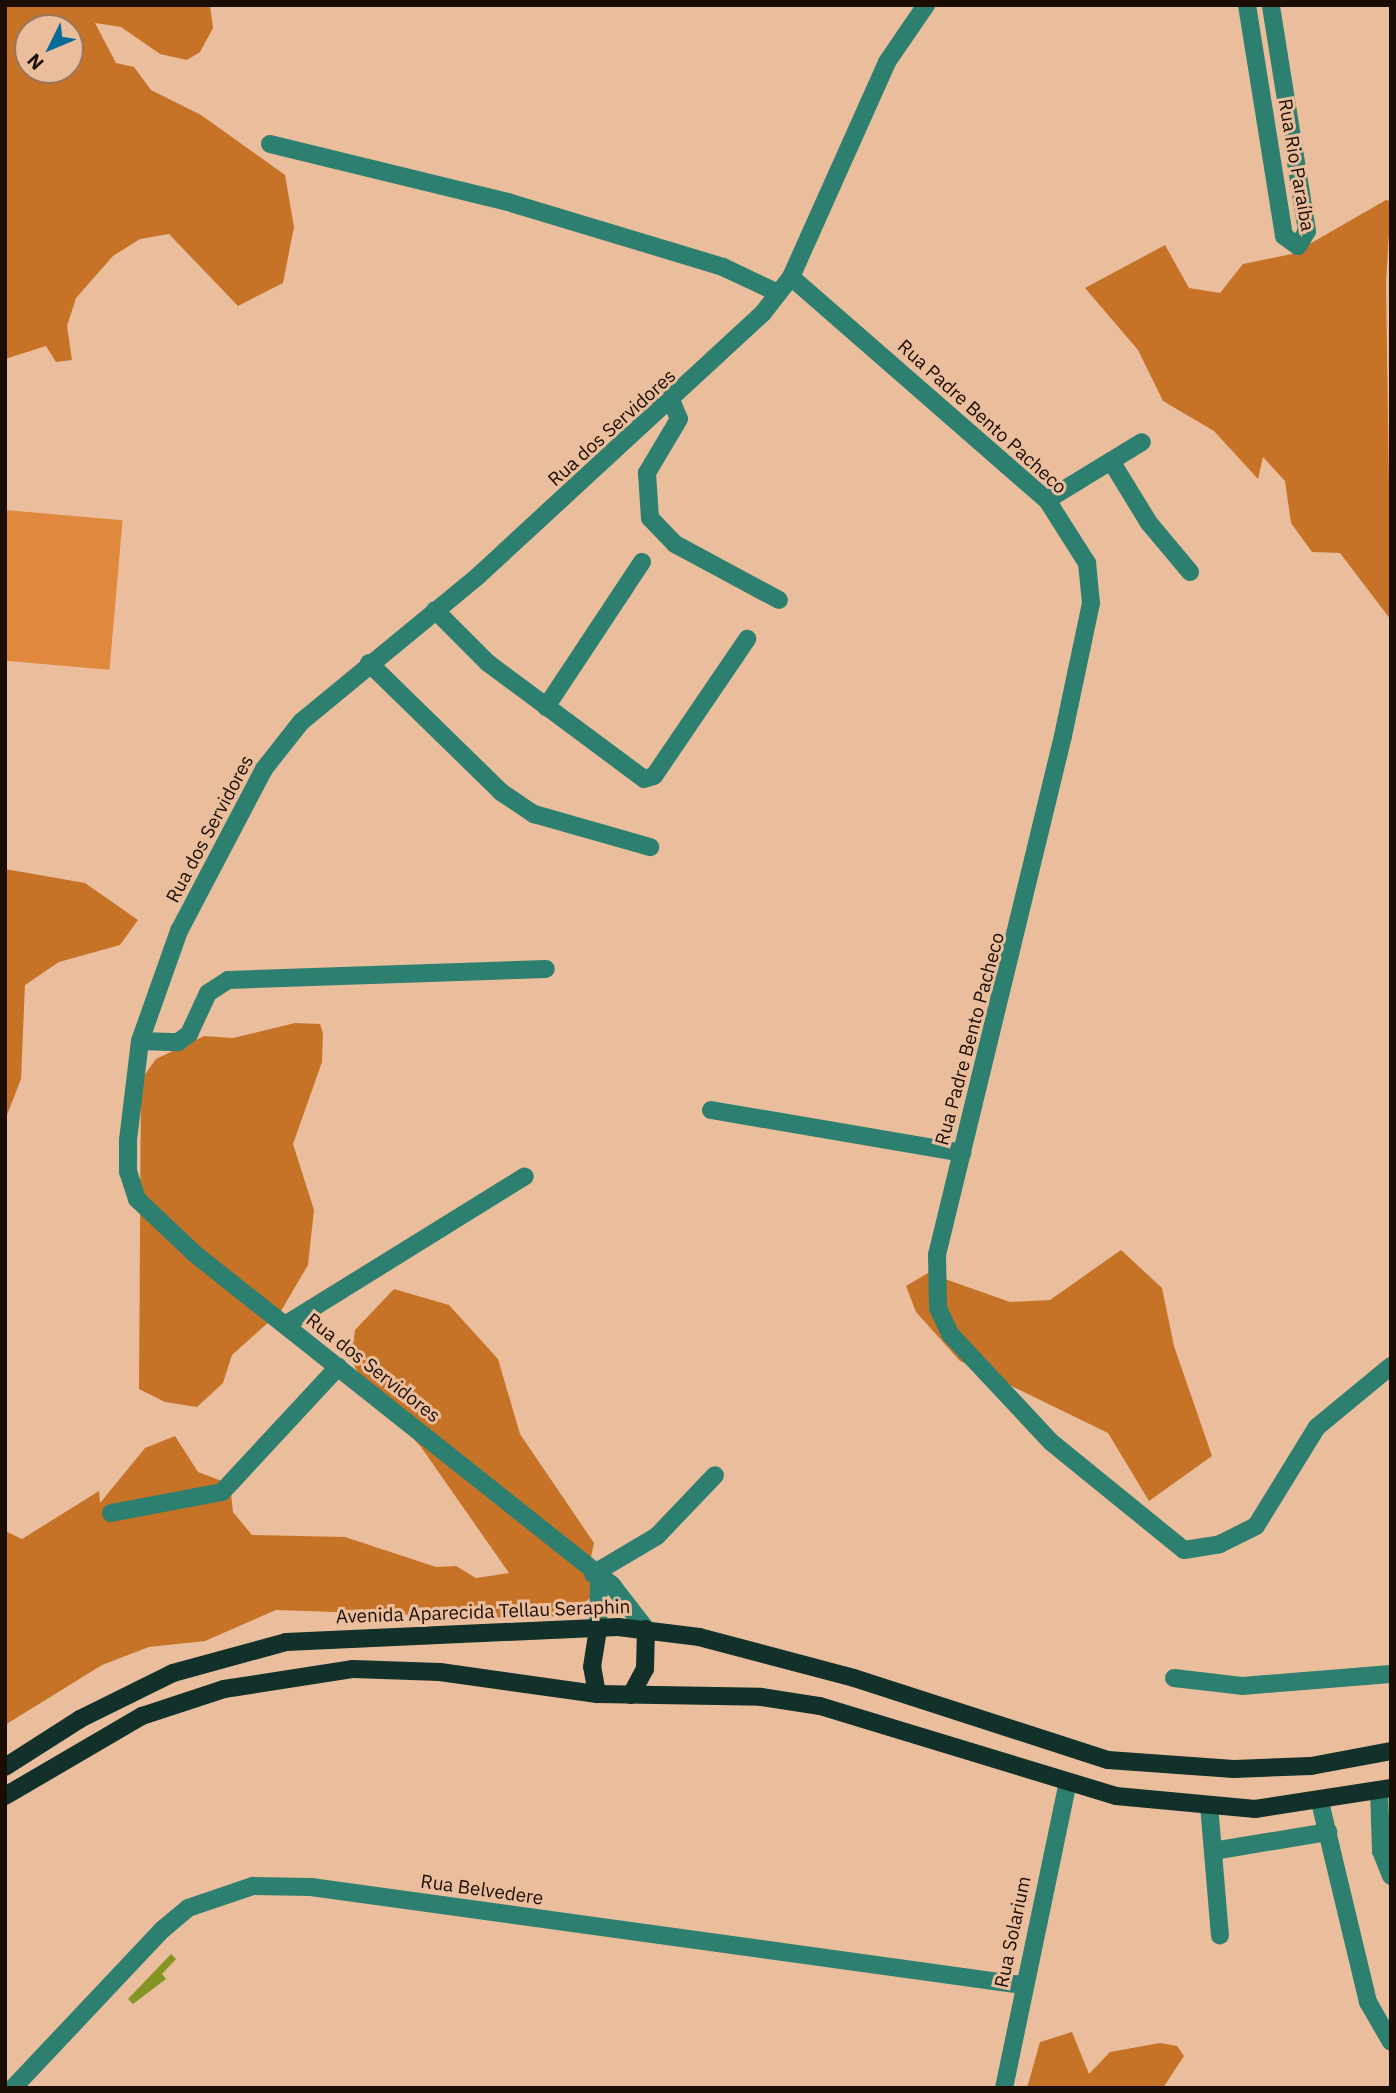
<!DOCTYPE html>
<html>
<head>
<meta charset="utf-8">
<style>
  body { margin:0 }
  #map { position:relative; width:1396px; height:2093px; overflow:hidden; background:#eabe9d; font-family:"IBM Plex Sans",sans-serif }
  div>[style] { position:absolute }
  .green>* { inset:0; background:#df883e; transform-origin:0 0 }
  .forest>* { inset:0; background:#c67328 }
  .water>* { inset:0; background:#849524 }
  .minor>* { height:18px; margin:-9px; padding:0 9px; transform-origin:9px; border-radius:9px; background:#2d7f6f }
  .major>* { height:18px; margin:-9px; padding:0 9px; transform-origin:9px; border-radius:9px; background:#11312a }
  span { translate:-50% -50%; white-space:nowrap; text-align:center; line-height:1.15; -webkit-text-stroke:6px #eabe9d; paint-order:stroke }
  .street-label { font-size:19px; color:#1c0d03 }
  .frame { position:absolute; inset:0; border:7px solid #1c0d03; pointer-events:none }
  .north { position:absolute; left:14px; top:14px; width:70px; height:70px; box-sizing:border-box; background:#eabe9d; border:2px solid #98775f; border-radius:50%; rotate:227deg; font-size:19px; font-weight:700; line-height:28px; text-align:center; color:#1c0d03 }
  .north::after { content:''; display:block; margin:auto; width:24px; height:32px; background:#086a98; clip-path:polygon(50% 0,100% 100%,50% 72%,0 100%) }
</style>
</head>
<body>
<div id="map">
  <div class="green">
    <i style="left:5px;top:510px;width:118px;height:150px;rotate:5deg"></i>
  </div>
  <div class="forest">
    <i style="clip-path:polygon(evenodd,5px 5px,210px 5px,213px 28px,200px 52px,187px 60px,160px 54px,121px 27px,95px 23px,116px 63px,134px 67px,151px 90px,201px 115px,285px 175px,294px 227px,283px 283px,238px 306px,169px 234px,140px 239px,113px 256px,76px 298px,67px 326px,72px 360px,56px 362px,46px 346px,5px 359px,5px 5px,70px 28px,70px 70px,28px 70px,28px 28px,70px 28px)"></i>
    <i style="clip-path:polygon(1386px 200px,1391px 201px,1386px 283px,1391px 620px,1340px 553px,1312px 552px,1291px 523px,1285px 481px,1263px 457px,1258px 479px,1214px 431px,1163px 401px,1138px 350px,1085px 288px,1165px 245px,1189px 288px,1220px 293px,1243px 264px,1292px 254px)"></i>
    <i style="clip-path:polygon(5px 869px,85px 883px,138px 920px,120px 945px,59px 962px,25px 985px,21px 1079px,5px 1120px)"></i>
    <i style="clip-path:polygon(295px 1023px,320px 1024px,323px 1034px,322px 1062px,293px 1144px,314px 1210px,308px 1265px,281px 1311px,232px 1355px,223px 1383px,197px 1407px,165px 1402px,139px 1389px,141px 1080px,156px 1059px,204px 1036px,233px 1038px)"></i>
    <i style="clip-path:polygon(1121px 1250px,1162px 1288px,1174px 1346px,1212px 1456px,1149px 1501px,1108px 1433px,960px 1361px,916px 1312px,906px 1286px,928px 1273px,1010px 1302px,1050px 1300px)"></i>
    <i style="clip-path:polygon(394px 1289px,449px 1305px,498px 1359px,520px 1434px,594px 1543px,589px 1566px,600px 1575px,589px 1599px,572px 1613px,539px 1619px,276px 1610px,205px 1641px,149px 1647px,102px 1665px,5px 1725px,5px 1531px,22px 1539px,99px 1491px,100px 1503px,145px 1448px,175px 1436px,198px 1472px,230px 1484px,233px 1512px,252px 1535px,345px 1537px,436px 1567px,456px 1566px,476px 1578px,509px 1573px,421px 1447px,363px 1383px,351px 1359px,355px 1330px)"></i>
    <i style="clip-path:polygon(1072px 2032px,1089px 2074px,1110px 2052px,1160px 2043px,1177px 2046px,1184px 2056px,1163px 2088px,1027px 2088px,1040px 2042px)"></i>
  </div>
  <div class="water">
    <i style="clip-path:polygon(171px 1954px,176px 1959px,162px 1974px,166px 1979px,133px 2004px,128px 1999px)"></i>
  </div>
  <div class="minor">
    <i style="left:1247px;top:5px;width:234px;rotate:80.9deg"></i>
    <i style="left:1284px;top:236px;width:17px;rotate:36deg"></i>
    <i style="left:1298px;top:246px;width:17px;rotate:-59deg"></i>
    <i style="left:1307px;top:231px;width:229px;rotate:-99.1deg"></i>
    <i style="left:270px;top:144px;width:245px;rotate:13.7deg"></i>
    <i style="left:508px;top:202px;width:225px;rotate:16.8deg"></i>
    <i style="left:723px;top:267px;width:61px;rotate:25.3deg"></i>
    <i style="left:791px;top:277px;width:340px;rotate:41.1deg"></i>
    <i style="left:1047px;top:500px;width:75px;rotate:57.6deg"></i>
    <i style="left:1087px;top:563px;width:40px;rotate:84.3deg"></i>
    <i style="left:1091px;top:603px;width:136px;rotate:101.9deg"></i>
    <i style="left:1063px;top:736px;width:534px;rotate:103.65deg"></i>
    <i style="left:937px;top:1255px;width:53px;rotate:88.9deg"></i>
    <i style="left:938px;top:1308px;width:29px;rotate:65deg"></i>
    <i style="left:950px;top:1334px;width:148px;rotate:46.9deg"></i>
    <i style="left:1051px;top:1442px;width:171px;rotate:39.1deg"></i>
    <i style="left:1184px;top:1550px;width:36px;rotate:-9deg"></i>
    <i style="left:1220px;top:1544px;width:40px;rotate:-26.6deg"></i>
    <i style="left:1256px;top:1526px;width:116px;rotate:-58.4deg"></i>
    <i style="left:1317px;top:1427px;width:96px;rotate:-39.5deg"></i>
    <i style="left:672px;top:402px;width:18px;rotate:68deg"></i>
    <i style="left:679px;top:419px;width:63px;rotate:120.7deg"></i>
    <i style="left:647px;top:473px;width:45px;rotate:86.2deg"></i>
    <i style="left:650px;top:518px;width:36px;rotate:46deg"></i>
    <i style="left:675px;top:544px;width:118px;rotate:28.3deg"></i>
    <i style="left:1111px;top:461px;width:73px;rotate:58.5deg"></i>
    <i style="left:1149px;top:523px;width:64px;rotate:50.1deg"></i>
    <i style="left:1047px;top:500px;width:111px;rotate:-31.4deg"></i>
    <i style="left:435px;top:610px;width:75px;rotate:45deg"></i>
    <i style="left:488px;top:663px;width:194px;rotate:36.6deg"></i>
    <i style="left:644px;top:779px;width:10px;rotate:-17deg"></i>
    <i style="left:654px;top:776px;width:166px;rotate:-55.8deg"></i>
    <i style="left:369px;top:663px;width:185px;rotate:44.3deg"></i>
    <i style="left:501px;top:792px;width:40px;rotate:34deg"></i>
    <i style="left:534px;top:814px;width:121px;rotate:15.9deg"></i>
    <i style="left:546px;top:707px;width:174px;rotate:-56.5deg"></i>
    <i style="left:140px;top:1041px;width:38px;rotate:2deg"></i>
    <i style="left:178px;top:1042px;width:14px;rotate:-36deg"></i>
    <i style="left:189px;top:1034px;width:45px;rotate:-65.1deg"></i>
    <i style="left:208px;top:993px;width:24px;rotate:-33deg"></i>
    <i style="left:228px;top:980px;width:318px;rotate:-2deg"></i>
    <i style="left:711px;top:1110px;width:255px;rotate:9.7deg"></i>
    <i style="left:285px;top:1325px;width:282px;rotate:-31.8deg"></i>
    <i style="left:111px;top:1513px;width:113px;rotate:-10.7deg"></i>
    <i style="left:222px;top:1492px;width:171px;rotate:-47.1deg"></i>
    <i style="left:593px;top:1574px;width:74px;rotate:-30.7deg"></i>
    <i style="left:657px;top:1536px;width:84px;rotate:-46.4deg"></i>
    <i style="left:598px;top:1628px;width:48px;rotate:-88.8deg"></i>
    <i style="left:646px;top:1629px;width:56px;rotate:-127.7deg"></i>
    <i style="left:612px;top:1585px;width:532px;rotate:-141.56deg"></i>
    <i style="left:195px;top:1254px;width:80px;rotate:-136.5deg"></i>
    <i style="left:137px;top:1199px;width:28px;rotate:-108deg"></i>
    <i style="left:128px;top:1172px;width:32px;rotate:-90deg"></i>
    <i style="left:128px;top:1140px;width:100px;rotate:-83.1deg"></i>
    <i style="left:140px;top:1041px;width:117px;rotate:-70.5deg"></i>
    <i style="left:179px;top:931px;width:183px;rotate:-62.3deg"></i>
    <i style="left:264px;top:769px;width:60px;rotate:-51.8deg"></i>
    <i style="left:301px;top:722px;width:229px;rotate:-39.5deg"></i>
    <i style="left:478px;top:576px;width:388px;rotate:-42.7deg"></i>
    <i style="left:763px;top:313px;width:46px;rotate:-52.1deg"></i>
    <i style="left:791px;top:277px;width:235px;rotate:-65.9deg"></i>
    <i style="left:887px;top:62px;width:69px;rotate:-55.6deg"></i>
    <i style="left:1174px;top:1678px;width:68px;rotate:6.7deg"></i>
    <i style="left:1242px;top:1686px;width:149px;rotate:-4.6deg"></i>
    <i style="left:1379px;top:1790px;width:61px;rotate:88.1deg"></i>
    <i style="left:1381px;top:1851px;width:27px;rotate:68deg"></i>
    <i style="left:1320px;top:1802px;width:206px;rotate:76.5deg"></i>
    <i style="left:1368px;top:2002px;width:46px;rotate:60.1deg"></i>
    <i style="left:1209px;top:1805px;width:131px;rotate:85.2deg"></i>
    <i style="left:1213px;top:1851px;width:117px;rotate:-9.4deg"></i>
    <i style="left:13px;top:2088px;width:217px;rotate:-46.7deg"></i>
    <i style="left:162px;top:1930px;width:34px;rotate:-40deg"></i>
    <i style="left:188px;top:1908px;width:69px;rotate:-18.7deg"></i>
    <i style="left:253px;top:1886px;width:58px;rotate:1deg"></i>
    <i style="left:311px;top:1887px;width:718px;rotate:7.85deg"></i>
    <i style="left:1004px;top:2088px;width:309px;rotate:-78.2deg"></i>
  </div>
  <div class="major">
    <i style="left:597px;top:1694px;width:27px;rotate:-100deg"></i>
    <i style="left:592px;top:1667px;width:39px;rotate:-81deg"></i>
    <i style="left:631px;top:1695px;width:30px;rotate:-62deg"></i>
    <i style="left:645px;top:1669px;width:40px;rotate:-88.6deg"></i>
    <i style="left:5px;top:1767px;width:89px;rotate:-32.6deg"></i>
    <i style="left:80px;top:1719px;width:104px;rotate:-26.3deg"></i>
    <i style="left:173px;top:1673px;width:117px;rotate:-15.3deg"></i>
    <i style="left:286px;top:1642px;width:332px;rotate:-2.6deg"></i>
    <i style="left:618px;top:1627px;width:82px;rotate:7deg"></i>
    <i style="left:699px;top:1637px;width:160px;rotate:14.8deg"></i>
    <i style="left:854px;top:1678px;width:267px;rotate:17.9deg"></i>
    <i style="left:1108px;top:1760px;width:126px;rotate:4.1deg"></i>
    <i style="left:1234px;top:1769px;width:77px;rotate:-2.2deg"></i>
    <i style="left:1311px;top:1766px;width:81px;rotate:-10.6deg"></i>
    <i style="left:5px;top:1796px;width:159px;rotate:-30.3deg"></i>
    <i style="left:142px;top:1716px;width:86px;rotate:-18.2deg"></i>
    <i style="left:224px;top:1689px;width:131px;rotate:-8.8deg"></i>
    <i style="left:353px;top:1669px;width:87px;rotate:2deg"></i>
    <i style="left:440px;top:1672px;width:159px;rotate:8deg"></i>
    <i style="left:597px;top:1694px;width:164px;rotate:1deg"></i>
    <i style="left:761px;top:1697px;width:60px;rotate:8.7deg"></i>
    <i style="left:820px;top:1706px;width:309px;rotate:16.9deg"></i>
    <i style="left:1116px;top:1796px;width:140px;rotate:5.3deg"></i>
    <i style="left:1255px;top:1809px;width:138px;rotate:-8.8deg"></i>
  </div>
  <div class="street-label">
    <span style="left:1296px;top:165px;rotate:80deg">Rua Rio Paraíba</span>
    <span style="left:982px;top:417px;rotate:42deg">Rua Padre Bento Pacheco</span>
    <span style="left:612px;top:428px;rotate:-42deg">Rua dos Servidores</span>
    <span style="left:210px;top:829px;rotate:-62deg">Rua dos Servidores</span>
    <span style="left:970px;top:1039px;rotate:-75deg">Rua Padre Bento Pacheco</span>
    <span style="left:373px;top:1368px;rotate:38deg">Rua dos Servidores</span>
    <span style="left:483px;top:1612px;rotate:-2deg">Avenida Aparecida Tellau Seraphin</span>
    <span style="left:482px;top:1890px;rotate:8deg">Rua Belvedere</span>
    <span style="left:1013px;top:1932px;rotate:-78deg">Rua Solarium</span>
  </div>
  <div class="frame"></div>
  <div class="north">N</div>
</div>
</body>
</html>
